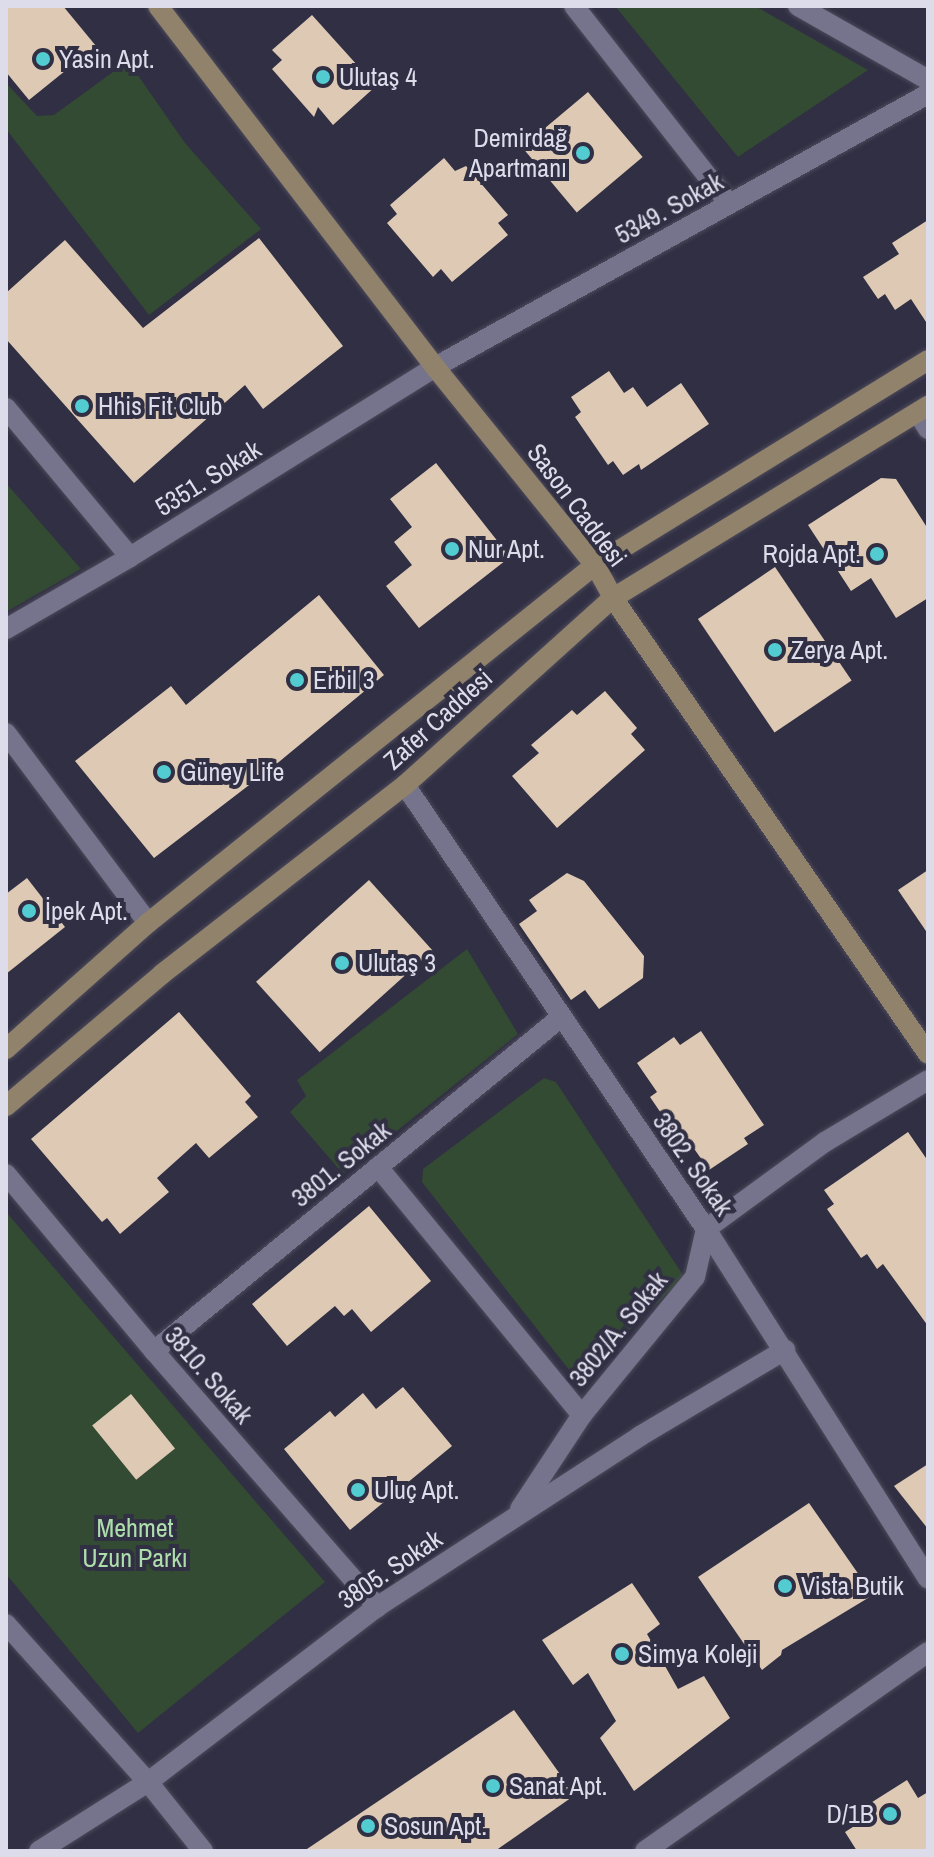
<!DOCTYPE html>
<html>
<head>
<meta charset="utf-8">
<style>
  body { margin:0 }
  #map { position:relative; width:934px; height:1857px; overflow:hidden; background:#312f43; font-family:"Archivo Narrow",sans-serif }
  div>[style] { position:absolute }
  .green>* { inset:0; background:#334a33 }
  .building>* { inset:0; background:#ddc9b4; transform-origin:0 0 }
  .roads { filter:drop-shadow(0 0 2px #4c4a5b) drop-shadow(0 0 2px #4c4a5b) }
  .street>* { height:20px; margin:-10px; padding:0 10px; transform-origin:10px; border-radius:10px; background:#76748c }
  .secondary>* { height:20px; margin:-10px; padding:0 10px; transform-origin:10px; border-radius:10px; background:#90826b }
  .dots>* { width:22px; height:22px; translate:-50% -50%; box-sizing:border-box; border:4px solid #312f43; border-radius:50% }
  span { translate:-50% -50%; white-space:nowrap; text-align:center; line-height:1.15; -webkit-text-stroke:8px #312f43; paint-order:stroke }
  .poi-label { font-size:26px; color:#dddcea }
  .left { translate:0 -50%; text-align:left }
  .right { translate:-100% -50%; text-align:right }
  .street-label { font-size:26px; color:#dddcea }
  .park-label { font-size:26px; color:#acddaa }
  .frame { position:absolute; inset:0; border:8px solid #dddcea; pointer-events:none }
</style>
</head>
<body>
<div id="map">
  <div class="green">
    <i style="clip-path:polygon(615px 6px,755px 6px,868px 70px,738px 157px)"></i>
    <i style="clip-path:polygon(128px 61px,185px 143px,261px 229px,149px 315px,6px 129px,6px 83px,37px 116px,54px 115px)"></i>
    <i style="clip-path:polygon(6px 483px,81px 569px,6px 612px)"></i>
    <i style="clip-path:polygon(467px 949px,518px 1034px,343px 1174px,290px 1112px,306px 1096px,297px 1080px)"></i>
    <i style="clip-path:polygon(544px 1078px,556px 1082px,683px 1275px,678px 1283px,581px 1377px,573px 1375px,422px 1182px,423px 1169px)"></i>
    <i style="clip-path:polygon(6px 1212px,325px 1582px,138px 1733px,6px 1574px)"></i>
  </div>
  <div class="building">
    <i style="clip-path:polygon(6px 6px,63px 6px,96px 46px,29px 100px,6px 72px)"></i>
    <i style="clip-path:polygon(312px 15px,376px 86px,333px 125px,318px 107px,314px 117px,272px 69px,282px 60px,272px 50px)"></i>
    <i style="left:588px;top:92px;width:85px;height:86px;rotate:50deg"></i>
    <i style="clip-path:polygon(444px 158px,455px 171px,466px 166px,508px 215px,498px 223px,508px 235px,452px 282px,441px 269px,433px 277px,387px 223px,397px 214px,390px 205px)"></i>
    <i style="clip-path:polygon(928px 220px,928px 325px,911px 299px,895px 310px,885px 294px,878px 299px,863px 277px,899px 254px,892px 243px)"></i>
    <i style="clip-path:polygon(259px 238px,343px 346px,263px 409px,245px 385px,134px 483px,6px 339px,6px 293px,65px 240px,143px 328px)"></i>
    <i style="clip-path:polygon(609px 371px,624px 393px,633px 387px,647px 407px,681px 383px,709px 424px,641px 470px,639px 464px,623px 475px,613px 461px,608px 465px,575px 417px,581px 412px,571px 397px)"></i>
    <i style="clip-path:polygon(436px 463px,510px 557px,419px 628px,386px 586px,412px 565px,394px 542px,412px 527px,390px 499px)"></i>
    <i style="clip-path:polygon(881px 478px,896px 479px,928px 529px,928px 598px,896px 618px,871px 578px,851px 591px,808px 525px)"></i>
    <i style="left:775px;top:567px;width:137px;height:93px;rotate:56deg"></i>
    <i style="clip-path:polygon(319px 595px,384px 675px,274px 766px,154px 858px,75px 761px,171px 686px,186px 705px)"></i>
    <i style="clip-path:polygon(605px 691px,637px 728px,631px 734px,645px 750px,557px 828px,512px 776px,539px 753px,531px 745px,572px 710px,577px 715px)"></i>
    <i style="clip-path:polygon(928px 870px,928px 934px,898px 890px)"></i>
    <i style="clip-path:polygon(567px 873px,584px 881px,644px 956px,643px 978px,599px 1009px,585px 990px,571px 1000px,519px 924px,537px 911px,529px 900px)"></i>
    <i style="clip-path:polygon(27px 878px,65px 927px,6px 974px,6px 894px)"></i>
    <i style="left:369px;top:880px;width:95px;height:152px;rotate:48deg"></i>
    <i style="clip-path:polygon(179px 1012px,251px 1096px,245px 1102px,258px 1117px,209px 1158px,196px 1143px,157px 1178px,169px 1192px,120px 1234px,107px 1218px,102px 1222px,31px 1139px)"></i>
    <i style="clip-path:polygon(701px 1031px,764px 1125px,744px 1138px,748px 1144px,709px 1170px,688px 1140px,682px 1144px,650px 1097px,657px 1092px,637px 1063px,674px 1037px,680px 1045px)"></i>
    <i style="clip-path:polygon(908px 1132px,928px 1161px,928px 1326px,883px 1264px,877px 1269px,867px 1254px,861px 1258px,827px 1209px,834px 1204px,824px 1190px)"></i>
    <i style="clip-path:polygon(369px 1206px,431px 1281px,371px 1332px,352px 1309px,344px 1316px,335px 1306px,287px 1346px,252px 1304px)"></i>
    <i style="clip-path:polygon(403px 1387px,452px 1446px,350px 1530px,284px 1449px,330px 1411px,335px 1417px,363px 1393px,376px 1409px)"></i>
    <i style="left:131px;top:1394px;width:70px;height:50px;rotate:51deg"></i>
    <i style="clip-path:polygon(928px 1464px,928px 1529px,894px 1486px)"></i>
    <i style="clip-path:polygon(809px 1503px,873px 1595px,782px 1650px,781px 1655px,762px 1670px,698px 1577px)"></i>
    <i style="clip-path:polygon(632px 1583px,660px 1624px,647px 1634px,678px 1689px,704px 1676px,730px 1718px,634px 1791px,600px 1738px,616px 1721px,588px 1673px,573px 1685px,542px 1640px)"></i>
    <i style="clip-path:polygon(514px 1710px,575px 1795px,495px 1851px,304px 1851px)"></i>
    <i style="clip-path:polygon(907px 1780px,918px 1798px,928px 1792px,928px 1851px,857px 1851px,845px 1832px,856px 1825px,850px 1816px)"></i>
  </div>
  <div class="roads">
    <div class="street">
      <i style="left:574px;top:6px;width:251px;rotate:51.9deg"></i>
      <i style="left:798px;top:6px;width:150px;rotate:29.6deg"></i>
      <i style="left:6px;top:408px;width:194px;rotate:50.2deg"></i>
      <i style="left:918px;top:413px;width:19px;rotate:58deg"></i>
      <i style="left:6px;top:629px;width:143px;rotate:-30.1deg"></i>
      <i style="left:130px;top:557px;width:359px;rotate:-31.9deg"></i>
      <i style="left:435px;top:367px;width:564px;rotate:-28.98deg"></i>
      <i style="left:6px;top:733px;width:237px;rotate:53.2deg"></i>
      <i style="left:405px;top:785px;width:536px;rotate:55.87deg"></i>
      <i style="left:706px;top:1229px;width:414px;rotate:57.6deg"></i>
      <i style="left:378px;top:1167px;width:321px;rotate:50.6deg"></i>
      <i style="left:6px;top:1174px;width:231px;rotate:50.1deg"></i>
      <i style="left:154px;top:1351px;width:340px;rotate:48.9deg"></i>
      <i style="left:154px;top:1351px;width:525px;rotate:-39.36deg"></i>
      <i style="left:520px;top:1509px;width:113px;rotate:-56.6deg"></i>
      <i style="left:582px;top:1415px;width:178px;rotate:-50.7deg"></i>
      <i style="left:695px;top:1277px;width:49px;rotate:-77.1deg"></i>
      <i style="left:706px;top:1229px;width:147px;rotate:-36.2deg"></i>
      <i style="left:825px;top:1142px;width:120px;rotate:-31deg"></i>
      <i style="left:6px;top:1624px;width:212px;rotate:48.1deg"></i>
      <i style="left:148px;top:1782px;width:88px;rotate:51.4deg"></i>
      <i style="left:39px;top:1851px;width:129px;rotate:-32.3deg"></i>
      <i style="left:148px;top:1782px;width:288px;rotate:-37.4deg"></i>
      <i style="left:377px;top:1607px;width:314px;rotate:-33deg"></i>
      <i style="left:640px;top:1436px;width:169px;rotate:-30.7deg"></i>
      <i style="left:645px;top:1851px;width:346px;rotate:-35.1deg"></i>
    </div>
    <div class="secondary">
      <i style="left:158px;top:6px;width:455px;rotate:52.5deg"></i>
      <i style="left:435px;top:367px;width:255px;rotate:51.1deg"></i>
      <i style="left:595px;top:565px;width:38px;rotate:61deg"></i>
      <i style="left:613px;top:598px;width:554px;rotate:55.36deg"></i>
      <i style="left:6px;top:1049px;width:190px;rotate:-41.6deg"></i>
      <i style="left:148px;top:923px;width:573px;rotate:-38.69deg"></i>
      <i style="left:595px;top:565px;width:391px;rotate:-31.6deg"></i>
      <i style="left:6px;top:1106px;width:204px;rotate:-40.2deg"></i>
      <i style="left:162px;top:974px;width:308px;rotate:-37.9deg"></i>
      <i style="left:405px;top:785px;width:280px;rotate:-42deg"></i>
      <i style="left:613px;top:598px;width:369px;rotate:-31.4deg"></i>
    </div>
  </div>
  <div class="dots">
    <i style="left:43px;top:59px;background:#52ccd1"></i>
    <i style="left:323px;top:77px;background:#52ccd1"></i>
    <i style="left:583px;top:153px;background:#52ccd1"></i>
    <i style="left:82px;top:406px;background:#52ccd1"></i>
    <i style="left:452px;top:549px;background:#52ccd1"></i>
    <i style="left:877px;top:554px;background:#52ccd1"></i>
    <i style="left:775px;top:650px;background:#52ccd1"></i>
    <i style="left:297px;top:680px;background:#52ccd1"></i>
    <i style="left:164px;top:772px;background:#52ccd1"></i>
    <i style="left:29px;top:911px;background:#52ccd1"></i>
    <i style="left:342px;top:963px;background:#52ccd1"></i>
    <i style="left:358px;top:1490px;background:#52ccd1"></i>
    <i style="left:785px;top:1586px;background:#52ccd1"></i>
    <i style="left:622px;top:1654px;background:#52ccd1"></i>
    <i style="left:493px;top:1786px;background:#52ccd1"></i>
    <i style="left:890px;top:1814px;background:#52ccd1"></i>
    <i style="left:368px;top:1826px;background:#52ccd1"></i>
  </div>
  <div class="poi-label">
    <span class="left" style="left:59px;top:59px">Yasin Apt.</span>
    <span class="left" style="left:339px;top:77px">Ulutaş 4</span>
    <span class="right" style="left:567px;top:153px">Demirdağ<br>Apartmanı</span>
    <span class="left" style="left:98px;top:406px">Hhis Fit Club</span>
    <span class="left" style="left:468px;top:549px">Nur Apt.</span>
    <span class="right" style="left:861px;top:554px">Rojda Apt.</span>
    <span class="left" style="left:791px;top:650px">Zerya Apt.</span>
    <span class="left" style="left:313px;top:680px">Erbil 3</span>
    <span class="left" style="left:180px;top:772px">Güney Life</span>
    <span class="left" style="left:45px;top:911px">İpek Apt.</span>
    <span class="left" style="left:358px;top:963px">Ulutaş 3</span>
    <span class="left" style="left:374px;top:1490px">Uluç Apt.</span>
    <span class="left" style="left:801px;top:1586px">Vista Butik</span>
    <span class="left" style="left:638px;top:1654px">Simya Koleji</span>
    <span class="left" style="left:509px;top:1786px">Sanat Apt.</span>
    <span class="right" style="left:874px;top:1814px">D/1B</span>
    <span class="left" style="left:384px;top:1826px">Sosun Apt.</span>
  </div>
  <div class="street-label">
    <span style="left:669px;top:208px;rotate:-29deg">5349. Sokak</span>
    <span style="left:208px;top:478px;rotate:-32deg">5351. Sokak</span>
    <span style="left:577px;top:505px;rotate:53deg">Sason Caddesi</span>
    <span style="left:438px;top:719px;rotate:-42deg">Zafer Caddesi</span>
    <span style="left:341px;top:1164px;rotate:-39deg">3801. Sokak</span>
    <span style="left:693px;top:1164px;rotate:55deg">3802. Sokak</span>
    <span style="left:618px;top:1329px;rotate:-51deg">3802/A. Sokak</span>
    <span style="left:209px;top:1375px;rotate:49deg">3810. Sokak</span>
    <span style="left:390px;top:1569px;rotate:-34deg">3805. Sokak</span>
  </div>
  <div class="park-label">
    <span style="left:135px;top:1543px">Mehmet<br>Uzun Parkı</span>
  </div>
  <div class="frame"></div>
</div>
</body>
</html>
